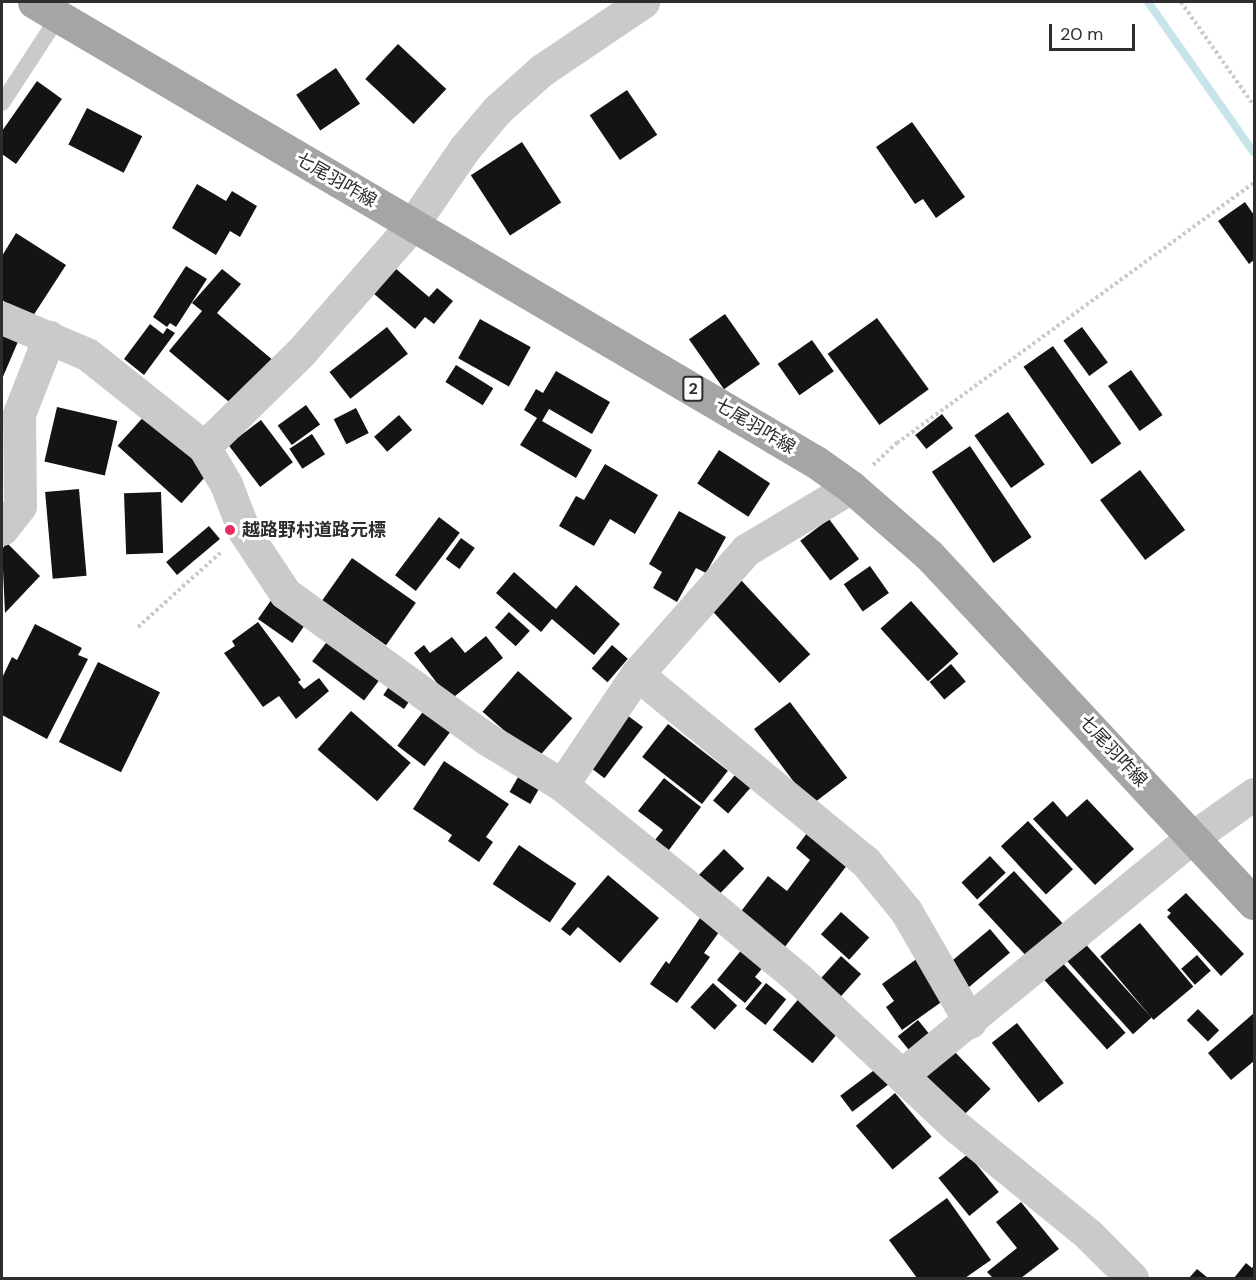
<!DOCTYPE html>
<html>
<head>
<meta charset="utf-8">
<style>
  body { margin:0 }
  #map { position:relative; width:1256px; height:1280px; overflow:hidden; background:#fff; font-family:"DM Sans","Noto Sans JP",sans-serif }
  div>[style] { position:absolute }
  .stream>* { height:8px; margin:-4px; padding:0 4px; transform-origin:4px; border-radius:4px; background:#c7e4eb }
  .building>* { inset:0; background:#141414; transform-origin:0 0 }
  .path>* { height:4px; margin-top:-2px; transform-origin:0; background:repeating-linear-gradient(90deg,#cacaca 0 3px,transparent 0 6px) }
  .service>* { height:16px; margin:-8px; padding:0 8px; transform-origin:8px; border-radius:8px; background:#cacaca }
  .minor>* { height:33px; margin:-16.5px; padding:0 16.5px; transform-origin:16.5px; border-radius:16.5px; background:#cacaca }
  .primary>* { height:33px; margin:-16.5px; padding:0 16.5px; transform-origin:16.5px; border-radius:16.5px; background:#a5a5a5 }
  .dots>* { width:16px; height:16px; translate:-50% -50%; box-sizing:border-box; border:3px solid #fff; border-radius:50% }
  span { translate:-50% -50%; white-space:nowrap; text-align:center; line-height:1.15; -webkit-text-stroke:6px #fff; paint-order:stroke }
  .shield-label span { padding:2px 4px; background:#fff; border:2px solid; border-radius:4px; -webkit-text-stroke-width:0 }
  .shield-label { font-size:16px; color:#2d2d2d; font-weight:700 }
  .street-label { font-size:18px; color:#2d2d2d }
  .poi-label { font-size:18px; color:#2d2d2d; font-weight:700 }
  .left { translate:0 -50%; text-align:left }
  .frame { position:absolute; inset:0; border:3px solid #2d2d2d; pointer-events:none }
  .scale { position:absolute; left:1049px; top:24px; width:86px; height:27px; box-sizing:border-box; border:3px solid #2d2d2d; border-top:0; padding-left:8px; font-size:18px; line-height:21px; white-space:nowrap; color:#2d2d2d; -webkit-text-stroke:4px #fff; paint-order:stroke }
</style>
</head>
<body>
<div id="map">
  <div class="stream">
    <i style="left:1148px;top:2px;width:184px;rotate:54.9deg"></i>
  </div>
  <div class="building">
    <i style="left:398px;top:44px;width:66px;height:48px;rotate:43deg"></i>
    <i style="left:336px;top:68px;width:43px;height:48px;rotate:56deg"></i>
    <i style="clip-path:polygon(37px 81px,62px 99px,16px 164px,2px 154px,2px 131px)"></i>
    <i style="left:627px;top:90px;width:54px;height:45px;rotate:56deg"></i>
    <i style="left:87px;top:108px;width:62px;height:41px;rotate:27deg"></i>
    <i style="clip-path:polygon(912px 122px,965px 197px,936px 218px,923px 199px,915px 204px,876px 147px)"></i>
    <i style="left:522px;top:142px;width:72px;height:61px;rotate:57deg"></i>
    <i style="clip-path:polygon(197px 184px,226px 201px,232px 191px,257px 206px,240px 237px,230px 231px,216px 255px,172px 228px)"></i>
    <i style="clip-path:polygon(1245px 202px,1254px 215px,1254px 260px,1249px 264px,1218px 221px)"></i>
    <i style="clip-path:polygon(16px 233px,66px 265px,31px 319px,2px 300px,2px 256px)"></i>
    <i style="clip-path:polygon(186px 266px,207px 279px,176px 327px,170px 323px,167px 327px,153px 317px)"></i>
    <i style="clip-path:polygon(395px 268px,429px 297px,437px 288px,453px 301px,434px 324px,425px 317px,415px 329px,373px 293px)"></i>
    <i style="clip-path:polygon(222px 269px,241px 284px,217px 313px,274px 361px,235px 407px,169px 351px,202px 311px,192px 303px)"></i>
    <i style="left:725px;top:314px;width:61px;height:44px;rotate:55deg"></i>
    <i style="left:877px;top:318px;width:88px;height:61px;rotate:54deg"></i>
    <i style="left:480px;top:319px;width:58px;height:45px;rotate:29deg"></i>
    <i style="clip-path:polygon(150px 324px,163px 334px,167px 328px,175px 333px,144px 375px,124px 359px)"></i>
    <i style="left:387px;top:327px;width:34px;height:73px;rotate:52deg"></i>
    <i style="left:1082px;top:327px;width:44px;height:23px;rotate:54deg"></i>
    <i style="clip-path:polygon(2px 329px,20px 337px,2px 379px)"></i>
    <i style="left:812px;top:340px;width:38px;height:42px;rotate:55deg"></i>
    <i style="left:1053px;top:346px;width:119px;height:36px;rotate:55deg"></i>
    <i style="left:456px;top:365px;width:44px;height:20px;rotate:32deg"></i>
    <i style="left:1131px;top:370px;width:55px;height:28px;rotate:55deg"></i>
    <i style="clip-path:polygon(556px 371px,610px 402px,592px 434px,549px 409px,542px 421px,592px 450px,576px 478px,520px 445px,537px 418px,524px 410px,536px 389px,543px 393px)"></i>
    <i style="left:306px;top:405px;width:24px;height:35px;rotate:54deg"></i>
    <i style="left:57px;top:407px;width:62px;height:56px;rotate:13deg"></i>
    <i style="left:356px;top:408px;width:28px;height:25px;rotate:63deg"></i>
    <i style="left:1008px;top:412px;width:64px;height:41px;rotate:55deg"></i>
    <i style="left:147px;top:413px;width:86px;height:44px;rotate:42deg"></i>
    <i style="left:942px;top:414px;width:18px;height:34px;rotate:52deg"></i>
    <i style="left:399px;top:415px;width:20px;height:33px;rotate:49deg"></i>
    <i style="left:261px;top:420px;width:53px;height:41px;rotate:53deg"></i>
    <i style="left:312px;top:434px;width:24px;height:27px;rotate:57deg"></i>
    <i style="left:970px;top:446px;width:110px;height:46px;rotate:56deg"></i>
    <i style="left:719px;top:450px;width:61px;height:40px;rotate:33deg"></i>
    <i style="clip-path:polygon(605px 464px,658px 495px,635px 534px,610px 519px,594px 546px,559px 526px,576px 496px,584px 500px)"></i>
    <i style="left:1140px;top:470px;width:75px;height:50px;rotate:53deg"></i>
    <i style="left:79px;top:489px;width:87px;height:34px;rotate:85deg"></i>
    <i style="left:161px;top:492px;width:61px;height:37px;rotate:88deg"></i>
    <i style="clip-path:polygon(679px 511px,726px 537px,706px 573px,696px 568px,677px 602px,653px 588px,662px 572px,649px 564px)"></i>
    <i style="left:439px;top:517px;width:26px;height:73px;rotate:37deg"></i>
    <i style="left:829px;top:519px;width:50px;height:36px;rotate:53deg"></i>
    <i style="left:209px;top:526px;width:17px;height:56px;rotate:50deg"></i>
    <i style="left:461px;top:538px;width:17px;height:26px;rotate:36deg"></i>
    <i style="clip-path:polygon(7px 543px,40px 576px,5px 613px,2px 549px)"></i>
    <i style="left:352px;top:558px;width:78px;height:52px;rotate:35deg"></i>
    <i style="left:870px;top:566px;width:33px;height:32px;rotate:55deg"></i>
    <i style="clip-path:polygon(514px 572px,556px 609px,576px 585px,620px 624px,594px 655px,552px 619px,541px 632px,496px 593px)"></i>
    <i style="left:740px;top:579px;width:103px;height:42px;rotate:47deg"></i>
    <i style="left:274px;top:596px;width:42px;height:28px;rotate:35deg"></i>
    <i style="left:911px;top:601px;width:71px;height:41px;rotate:48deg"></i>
    <i style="left:509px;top:612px;width:28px;height:21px;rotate:42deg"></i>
    <i style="clip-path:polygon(258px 622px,301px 680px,298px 682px,304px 689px,319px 678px,329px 691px,296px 719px,279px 696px,263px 707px,224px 653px,235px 646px,232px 641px)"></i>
    <i style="clip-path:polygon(35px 624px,82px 648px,78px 655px,88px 659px,47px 739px,2px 715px,2px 678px,12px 657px,17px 660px)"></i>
    <i style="clip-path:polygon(486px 636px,503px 658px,450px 700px,414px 653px,424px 645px,430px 653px,452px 637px,465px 653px)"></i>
    <i style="left:329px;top:639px;width:65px;height:28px;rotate:37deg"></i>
    <i style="left:612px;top:645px;width:21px;height:31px;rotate:41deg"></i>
    <i style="left:98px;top:662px;width:69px;height:89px;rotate:26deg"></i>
    <i style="left:951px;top:664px;width:23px;height:28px;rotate:50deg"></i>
    <i style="left:518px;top:671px;width:72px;height:54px;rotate:41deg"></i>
    <i style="left:390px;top:685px;width:25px;height:12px;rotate:34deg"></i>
    <i style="left:790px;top:702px;width:95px;height:45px;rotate:53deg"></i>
    <i style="left:428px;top:705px;width:34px;height:51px;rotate:37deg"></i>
    <i style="left:351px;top:711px;width:79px;height:51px;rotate:41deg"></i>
    <i style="left:627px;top:715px;width:20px;height:64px;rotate:37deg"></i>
    <i style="left:668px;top:724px;width:76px;height:42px;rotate:38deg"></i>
    <i style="clip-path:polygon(444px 761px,509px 804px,486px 837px,493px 842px,479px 862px,448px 841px,452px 835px,413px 809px)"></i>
    <i style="left:521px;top:772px;width:24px;height:23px;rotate:30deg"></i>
    <i style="left:736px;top:774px;width:20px;height:35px;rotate:41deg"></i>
    <i style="clip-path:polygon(664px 778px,701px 807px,669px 850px,655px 840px,663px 830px,638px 811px)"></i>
    <i style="clip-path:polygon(1087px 799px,1134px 849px,1095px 885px,1033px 819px,1053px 801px,1067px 817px)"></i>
    <i style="left:1028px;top:821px;width:66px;height:37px;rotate:47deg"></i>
    <i style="clip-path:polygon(810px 829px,851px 860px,781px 952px,736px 918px,768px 876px,787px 891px,810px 860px,796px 848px)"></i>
    <i style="left:519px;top:845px;width:69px;height:47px;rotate:34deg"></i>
    <i style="left:724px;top:849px;width:28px;height:40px;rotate:44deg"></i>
    <i style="left:990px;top:856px;width:23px;height:39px;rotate:47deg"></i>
    <i style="left:1014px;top:871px;width:72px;height:49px;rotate:47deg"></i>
    <i style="clip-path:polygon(608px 875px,659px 918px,620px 963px,578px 927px,570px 936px,561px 929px)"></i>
    <i style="clip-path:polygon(1186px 893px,1244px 954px,1221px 976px,1167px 917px,1171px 913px,1167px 910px)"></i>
    <i style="left:841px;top:912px;width:38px;height:30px;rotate:42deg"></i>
    <i style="clip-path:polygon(700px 918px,719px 932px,704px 953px,710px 957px,677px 1003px,650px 984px,666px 961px,669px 964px)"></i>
    <i style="left:1140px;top:923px;width:83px;height:52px;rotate:50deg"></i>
    <i style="left:990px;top:929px;width:31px;height:60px;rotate:50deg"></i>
    <i style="left:1080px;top:938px;width:107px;height:25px;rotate:48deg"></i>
    <i style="clip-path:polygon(743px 948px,764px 966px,755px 977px,762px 983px,745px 1003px,717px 980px)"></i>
    <i style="left:1197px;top:955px;width:21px;height:21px;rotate:49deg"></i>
    <i style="left:841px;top:956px;width:27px;height:31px;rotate:42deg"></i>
    <i style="clip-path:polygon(918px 958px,947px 998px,902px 1030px,886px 1007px,894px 1001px,882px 984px)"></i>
    <i style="left:1060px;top:960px;width:98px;height:25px;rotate:48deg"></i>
    <i style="left:713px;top:983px;width:33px;height:33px;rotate:43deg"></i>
    <i style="left:766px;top:983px;width:26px;height:33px;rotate:39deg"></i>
    <i style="left:801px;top:996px;width:52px;height:44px;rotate:40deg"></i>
    <i style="left:1198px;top:1009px;width:30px;height:16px;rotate:45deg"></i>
    <i style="clip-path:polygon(1254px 1013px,1254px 1061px,1231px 1080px,1208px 1053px)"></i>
    <i style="left:918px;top:1020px;width:26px;height:26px;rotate:51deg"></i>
    <i style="left:1017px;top:1023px;width:76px;height:32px;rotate:52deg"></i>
    <i style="left:951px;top:1048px;width:57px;height:38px;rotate:46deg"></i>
    <i style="left:877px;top:1068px;width:20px;height:46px;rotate:53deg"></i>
    <i style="left:895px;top:1093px;width:57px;height:51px;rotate:50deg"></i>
    <i style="left:968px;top:1154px;width:49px;height:38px;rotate:51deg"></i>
    <i style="clip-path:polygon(947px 1198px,991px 1260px,965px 1278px,917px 1278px,889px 1240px)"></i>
    <i style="clip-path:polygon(1021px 1202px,1059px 1249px,1021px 1278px,993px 1278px,987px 1272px,1017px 1248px,996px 1222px)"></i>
    <i style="clip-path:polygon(1246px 1263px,1252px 1268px,1254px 1265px,1254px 1278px,1234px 1278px)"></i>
    <i style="clip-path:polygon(1197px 1269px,1208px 1278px,1189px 1278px)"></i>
  </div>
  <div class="path">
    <i style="left:1181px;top:2px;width:127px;rotate:54.9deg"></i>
    <i style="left:873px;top:465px;width:33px;rotate:-43deg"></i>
    <i style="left:897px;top:443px;width:442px;rotate:-36.1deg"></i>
    <i style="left:138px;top:627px;width:112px;rotate:-42.1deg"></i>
  </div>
  <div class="service">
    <i style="left:2px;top:103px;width:104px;rotate:-56.8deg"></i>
  </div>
  <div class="minor">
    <i style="left:2px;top:318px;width:92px;rotate:23deg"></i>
    <i style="left:87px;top:354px;width:149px;rotate:38.5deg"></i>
    <i style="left:204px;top:447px;width:43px;rotate:59.3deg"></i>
    <i style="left:226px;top:484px;width:50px;rotate:69deg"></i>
    <i style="left:244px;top:531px;width:74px;rotate:56.5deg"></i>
    <i style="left:285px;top:593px;width:249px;rotate:35.9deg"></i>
    <i style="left:487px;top:739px;width:88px;rotate:31.5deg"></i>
    <i style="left:562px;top:785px;width:153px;rotate:38.9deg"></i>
    <i style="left:681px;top:881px;width:152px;rotate:39.7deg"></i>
    <i style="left:798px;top:978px;width:219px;rotate:43.2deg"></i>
    <i style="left:958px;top:1128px;width:169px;rotate:39.2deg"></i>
    <i style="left:1089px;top:1235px;width:61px;rotate:45deg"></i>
    <i style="left:204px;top:447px;width:136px;rotate:-44.4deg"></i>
    <i style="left:301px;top:352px;width:169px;rotate:-48.8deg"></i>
    <i style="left:412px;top:225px;width:93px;rotate:-55.5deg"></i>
    <i style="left:465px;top:148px;width:50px;rotate:-49.9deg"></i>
    <i style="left:497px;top:110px;width:60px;rotate:-41.6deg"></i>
    <i style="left:542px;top:70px;width:122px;rotate:-34deg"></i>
    <i style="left:2px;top:529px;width:29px;rotate:-52deg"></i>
    <i style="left:20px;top:506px;width:92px;rotate:-90.6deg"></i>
    <i style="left:19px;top:414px;width:83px;rotate:-68.7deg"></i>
    <i style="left:637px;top:674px;width:295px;rotate:39.4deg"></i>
    <i style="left:865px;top:861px;width:65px;rotate:50.6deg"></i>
    <i style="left:906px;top:911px;width:128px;rotate:60deg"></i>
    <i style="left:562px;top:785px;width:134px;rotate:-56deg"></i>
    <i style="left:637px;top:674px;width:165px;rotate:-48.7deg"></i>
    <i style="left:746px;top:550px;width:122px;rotate:-31deg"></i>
    <i style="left:903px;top:1074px;width:375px;rotate:-39.3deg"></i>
    <i style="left:1193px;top:837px;width:75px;rotate:-35.2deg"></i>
  </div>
  <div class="primary">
    <i style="left:34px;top:2px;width:907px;rotate:30.47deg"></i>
    <i style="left:816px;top:462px;width:43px;rotate:35.5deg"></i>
    <i style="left:851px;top:487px;width:103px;rotate:41.1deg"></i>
    <i style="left:929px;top:555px;width:476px;rotate:47deg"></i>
  </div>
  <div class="dots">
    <i style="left:230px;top:530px;background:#e52f5f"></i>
  </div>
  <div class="shield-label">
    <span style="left:693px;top:389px">2</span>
  </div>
  <div class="street-label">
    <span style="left:336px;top:180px;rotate:30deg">七尾羽咋線</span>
    <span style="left:755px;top:426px;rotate:31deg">七尾羽咋線</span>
    <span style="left:1113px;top:751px;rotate:47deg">七尾羽咋線</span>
  </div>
  <div class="poi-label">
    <span class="left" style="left:242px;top:530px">越路野村道路元標</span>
  </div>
  <div class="frame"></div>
  <div class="scale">20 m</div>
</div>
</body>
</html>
